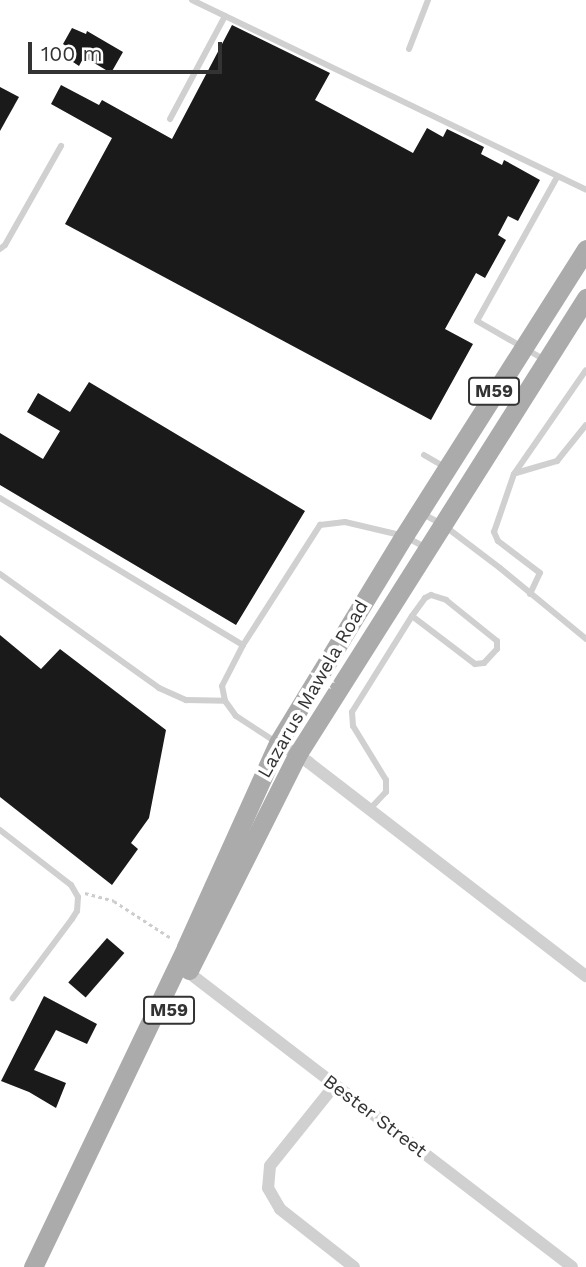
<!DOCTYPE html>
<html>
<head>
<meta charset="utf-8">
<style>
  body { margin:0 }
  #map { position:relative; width:586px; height:1267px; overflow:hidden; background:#fff; font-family:"Work Sans",sans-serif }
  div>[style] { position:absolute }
  .building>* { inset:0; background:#1a1a1a; transform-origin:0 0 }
  .path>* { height:2.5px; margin-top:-1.25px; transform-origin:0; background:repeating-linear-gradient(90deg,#cdcdcd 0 3.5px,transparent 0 7px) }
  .lane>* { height:6px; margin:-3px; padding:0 3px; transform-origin:3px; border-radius:3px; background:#d0d0d0 }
  .street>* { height:12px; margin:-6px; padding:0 6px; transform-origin:6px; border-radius:6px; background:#d0d0d0 }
  .primary>* { height:19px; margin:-9.5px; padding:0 9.5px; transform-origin:9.5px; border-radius:9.5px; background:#ababab }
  span { translate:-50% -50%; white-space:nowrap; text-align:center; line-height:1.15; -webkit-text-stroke:7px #fff; paint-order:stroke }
  .shield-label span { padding:2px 5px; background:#fff; border:2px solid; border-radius:5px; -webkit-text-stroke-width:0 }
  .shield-label { font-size:18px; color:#333; font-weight:700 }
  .street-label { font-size:19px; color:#333 }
  .scale { position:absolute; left:28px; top:42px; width:194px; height:32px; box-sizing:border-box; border:4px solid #333; border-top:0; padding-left:9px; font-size:21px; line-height:24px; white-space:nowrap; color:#333; -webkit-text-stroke:5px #fff; paint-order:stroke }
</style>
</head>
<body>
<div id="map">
  <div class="building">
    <i style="clip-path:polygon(232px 25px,330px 73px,315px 100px,413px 153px,427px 128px,443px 137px,447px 129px,484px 147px,481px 154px,502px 165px,504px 160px,540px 180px,518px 221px,508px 216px,498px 235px,506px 240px,485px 278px,476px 273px,445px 329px,473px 344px,431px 420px,65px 224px,112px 138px,51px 104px,61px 85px,99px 105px,102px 100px,172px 139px)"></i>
    <i style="clip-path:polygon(72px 28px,86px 34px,87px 31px,123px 52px,111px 73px,84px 57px,79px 66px,70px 60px,75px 52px,63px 44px)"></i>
    <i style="clip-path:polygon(0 87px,19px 97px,0 131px)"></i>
    <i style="clip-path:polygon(89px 382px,305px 511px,236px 625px,0 485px,0 433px,43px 459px,60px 431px,27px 412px,38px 393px,70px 412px)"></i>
    <i style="clip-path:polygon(0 635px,41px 669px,60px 649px,166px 730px,149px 818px,131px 843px,138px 849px,112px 885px,0 797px)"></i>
    <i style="left:107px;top:938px;width:23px;height:59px;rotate:41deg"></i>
    <i style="clip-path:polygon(44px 996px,97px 1024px,87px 1044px,56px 1030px,34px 1070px,66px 1083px,56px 1108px,29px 1092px,1px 1081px)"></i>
  </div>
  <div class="path">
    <i style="left:85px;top:893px;width:30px;rotate:15deg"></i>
    <i style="left:114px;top:901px;width:68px;rotate:33deg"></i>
  </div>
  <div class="lane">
    <i style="left:192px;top:0;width:437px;rotate:25.7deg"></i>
    <i style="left:409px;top:49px;width:53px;rotate:-68.8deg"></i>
    <i style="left:170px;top:119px;width:117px;rotate:-61.9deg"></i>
    <i style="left:0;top:249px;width:6px;rotate:-39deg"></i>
    <i style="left:5px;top:245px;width:114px;rotate:-60.5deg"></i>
    <i style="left:545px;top:360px;width:78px;rotate:-150.2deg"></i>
    <i style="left:477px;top:321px;width:165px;rotate:-60.9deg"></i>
    <i style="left:424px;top:455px;width:24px;rotate:30deg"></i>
    <i style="left:516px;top:473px;width:43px;rotate:-16.3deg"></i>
    <i style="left:557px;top:461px;width:46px;rotate:-51.1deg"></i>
    <i style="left:0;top:498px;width:284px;rotate:31.2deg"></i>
    <i style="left:421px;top:513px;width:24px;rotate:28deg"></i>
    <i style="left:442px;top:524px;width:73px;rotate:37.2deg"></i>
    <i style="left:500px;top:568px;width:112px;rotate:39.5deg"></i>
    <i style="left:0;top:574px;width:196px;rotate:35.6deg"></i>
    <i style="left:159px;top:688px;width:30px;rotate:24deg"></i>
    <i style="left:186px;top:700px;width:39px;rotate:1deg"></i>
    <i style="left:530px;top:594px;width:23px;rotate:-65deg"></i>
    <i style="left:540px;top:573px;width:53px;rotate:-142.7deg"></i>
    <i style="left:498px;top:541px;width:10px;rotate:-114deg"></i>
    <i style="left:494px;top:532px;width:61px;rotate:-71deg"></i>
    <i style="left:514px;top:474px;width:126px;rotate:-55.3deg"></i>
    <i style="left:276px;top:742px;width:48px;rotate:-147deg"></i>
    <i style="left:236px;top:716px;width:19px;rotate:-126deg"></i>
    <i style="left:225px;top:701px;width:15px;rotate:-101deg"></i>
    <i style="left:222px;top:686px;width:46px;rotate:-62.9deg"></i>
    <i style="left:243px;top:645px;width:143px;rotate:-57.3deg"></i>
    <i style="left:320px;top:525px;width:25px;rotate:-7deg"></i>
    <i style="left:345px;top:522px;width:61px;rotate:13.3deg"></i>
    <i style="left:404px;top:536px;width:24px;rotate:28deg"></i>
    <i style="left:369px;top:810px;width:25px;rotate:-47deg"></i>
    <i style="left:386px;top:792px;width:12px;rotate:-90deg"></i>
    <i style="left:386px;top:780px;width:63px;rotate:-121.4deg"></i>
    <i style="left:353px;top:726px;width:14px;rotate:-94deg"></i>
    <i style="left:352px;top:712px;width:113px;rotate:-58deg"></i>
    <i style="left:412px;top:616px;width:22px;rotate:-54deg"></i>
    <i style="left:425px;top:598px;width:7px;rotate:-27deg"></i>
    <i style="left:431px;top:595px;width:16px;rotate:18deg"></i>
    <i style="left:446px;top:600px;width:65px;rotate:38.8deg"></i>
    <i style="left:497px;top:641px;width:8px;rotate:90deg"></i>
    <i style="left:497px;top:649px;width:19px;rotate:133deg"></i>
    <i style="left:484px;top:663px;width:9px;rotate:174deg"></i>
    <i style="left:475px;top:664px;width:79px;rotate:-142.7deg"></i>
    <i style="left:0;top:830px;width:90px;rotate:37.8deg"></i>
    <i style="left:71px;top:885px;width:14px;rotate:60deg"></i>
    <i style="left:78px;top:897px;width:14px;rotate:94deg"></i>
    <i style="left:77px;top:911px;width:9px;rotate:122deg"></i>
    <i style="left:72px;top:919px;width:99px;rotate:126.8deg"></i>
  </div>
  <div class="street">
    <i style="left:278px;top:743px;width:36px;rotate:32deg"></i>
    <i style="left:308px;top:762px;width:351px;rotate:37.6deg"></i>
    <i style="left:184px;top:969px;width:489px;rotate:37.5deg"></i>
    <i style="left:334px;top:1086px;width:102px;rotate:128.7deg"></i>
    <i style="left:270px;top:1166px;width:22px;rotate:95deg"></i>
    <i style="left:268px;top:1188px;width:24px;rotate:60deg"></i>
    <i style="left:280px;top:1209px;width:94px;rotate:38.1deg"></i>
  </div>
  <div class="primary">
    <i style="left:189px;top:970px;width:241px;rotate:-63.3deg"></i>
    <i style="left:297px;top:755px;width:541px;rotate:-57.69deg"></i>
    <i style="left:33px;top:1267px;width:355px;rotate:-64.4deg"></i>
    <i style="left:186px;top:947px;width:224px;rotate:-65.7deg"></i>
    <i style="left:278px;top:743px;width:242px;rotate:-58.7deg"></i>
    <i style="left:404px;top:536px;width:340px;rotate:-57.6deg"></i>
  </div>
  <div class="shield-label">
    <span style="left:494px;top:391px">M59</span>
    <span style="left:169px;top:1010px">M59</span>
  </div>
  <div class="street-label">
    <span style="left:313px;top:689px;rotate:-60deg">Lazarus Mawela Road</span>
    <span style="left:375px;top:1116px;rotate:37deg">Bester Street</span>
  </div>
  <div class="scale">100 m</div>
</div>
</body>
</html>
